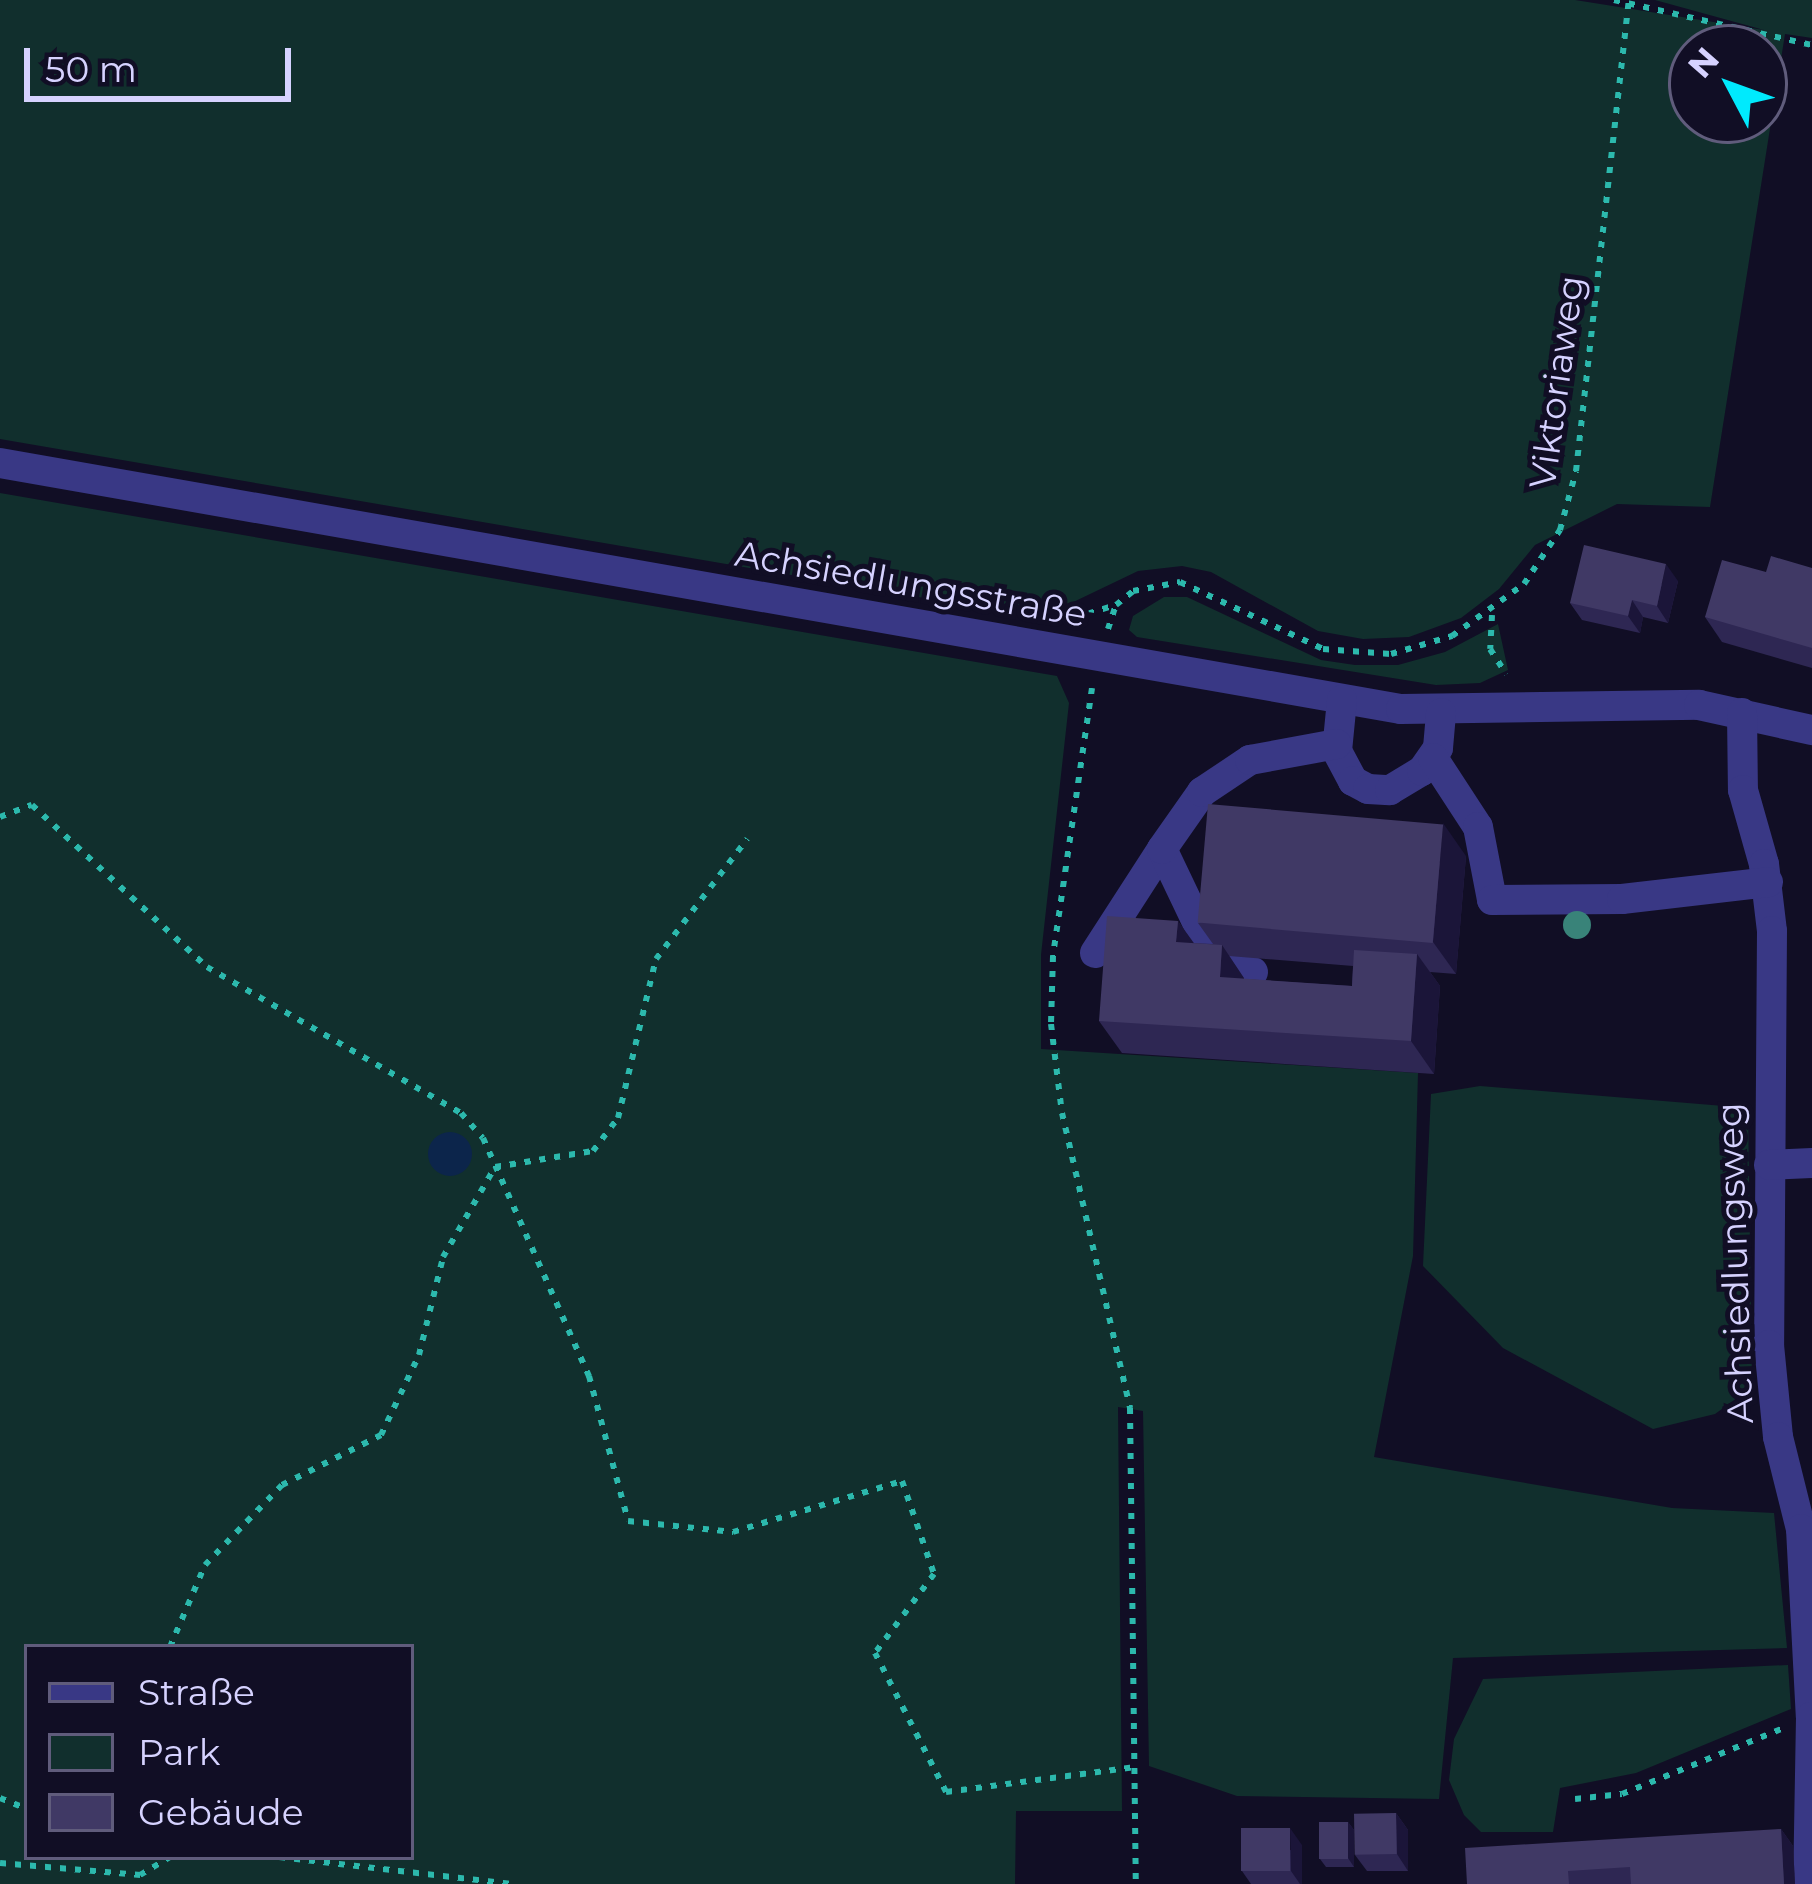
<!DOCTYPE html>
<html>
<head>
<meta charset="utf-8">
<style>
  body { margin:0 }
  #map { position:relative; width:1812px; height:1884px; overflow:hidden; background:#110e25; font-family:Montserrat,sans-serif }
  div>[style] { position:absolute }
  .green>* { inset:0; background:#112f2d }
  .water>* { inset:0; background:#0c254b }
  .round { border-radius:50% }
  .path>* { height:6px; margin-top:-3px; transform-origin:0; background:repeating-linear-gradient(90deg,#2cb9ad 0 6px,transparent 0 15px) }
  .minor>* { height:30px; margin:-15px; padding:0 15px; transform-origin:15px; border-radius:15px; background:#393885 }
  .trees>* { width:28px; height:28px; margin:-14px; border-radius:50%; background:#398379 }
  .wall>* { inset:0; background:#2e2753 }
  .shaded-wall>* { inset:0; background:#1b1539 }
  .building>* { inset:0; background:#403965; transform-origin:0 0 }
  span { translate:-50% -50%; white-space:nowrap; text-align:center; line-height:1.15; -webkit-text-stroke:10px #110e25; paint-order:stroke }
  .street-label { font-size:36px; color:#d6d2ff }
  .legend { position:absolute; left:24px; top:1644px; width:390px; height:216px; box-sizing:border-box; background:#110e25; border:3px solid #605c7c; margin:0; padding:15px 21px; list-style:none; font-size:36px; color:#d6d2ff }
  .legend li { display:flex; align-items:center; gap:24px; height:60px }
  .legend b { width:60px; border:3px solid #605c7c }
  .north { position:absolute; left:1668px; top:24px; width:120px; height:120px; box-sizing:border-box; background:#110e25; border:3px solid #605c7c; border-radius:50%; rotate:311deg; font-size:33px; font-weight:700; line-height:48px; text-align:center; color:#d6d2ff }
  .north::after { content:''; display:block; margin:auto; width:42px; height:54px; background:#00eafd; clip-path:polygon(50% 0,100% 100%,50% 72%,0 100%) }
  .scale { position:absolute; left:24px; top:48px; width:267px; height:54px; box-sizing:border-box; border:6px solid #d6d2ff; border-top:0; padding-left:15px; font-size:36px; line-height:42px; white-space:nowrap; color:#d6d2ff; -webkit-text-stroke:9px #110e25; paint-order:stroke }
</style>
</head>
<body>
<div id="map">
  <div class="green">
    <i style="clip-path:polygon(evenodd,0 0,1575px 0,1764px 30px,1655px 0,1812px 0,1812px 38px,1785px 34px,1710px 507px,1617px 504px,1535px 545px,1499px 589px,1461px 618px,1409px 637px,1363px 639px,1318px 631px,1211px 572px,1182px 566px,1138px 571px,1065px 606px,994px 610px,0 439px,0 0,1692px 48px,1764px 48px,1764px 120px,1692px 120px,1692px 48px)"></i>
    <i style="clip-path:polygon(evenodd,0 493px,1057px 676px,1069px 703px,1041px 955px,1041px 1049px,1418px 1073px,1413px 1256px,1374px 1457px,1672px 1508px,1774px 1513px,1787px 1648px,1453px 1658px,1439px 1799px,1237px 1796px,1149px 1766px,1143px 1411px,1118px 1407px,1122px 1811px,1016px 1811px,1015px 1884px,0 1884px,0 493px,27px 1647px,411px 1647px,411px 1857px,27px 1857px,27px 1647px)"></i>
    <i style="clip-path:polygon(1164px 597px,1187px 597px,1321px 660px,1355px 665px,1398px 665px,1445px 652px,1498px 624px,1508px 670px,1480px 683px,1436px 685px,1137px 637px,1129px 630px,1133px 616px)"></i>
    <i style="clip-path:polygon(1480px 1086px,1748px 1108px,1752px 1387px,1715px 1414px,1653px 1429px,1503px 1348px,1423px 1266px,1431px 1094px)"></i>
    <i style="clip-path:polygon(1788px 1665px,1791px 1709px,1636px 1773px,1560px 1788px,1553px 1832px,1481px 1832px,1464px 1815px,1449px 1780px,1454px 1739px,1483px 1679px)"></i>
  </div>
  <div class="water">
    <i class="round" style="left:428px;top:1132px;width:44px;height:44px"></i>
  </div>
  <div class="path">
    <i style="left:1614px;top:0;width:203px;rotate:12.8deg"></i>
    <i style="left:1492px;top:615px;width:34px;rotate:93deg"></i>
    <i style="left:1490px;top:649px;width:30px;rotate:57deg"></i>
    <i style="left:1074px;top:618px;width:44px;rotate:-17.2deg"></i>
    <i style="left:1108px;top:629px;width:25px;rotate:-72deg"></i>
    <i style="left:1116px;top:605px;width:22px;rotate:-39deg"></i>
    <i style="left:1133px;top:591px;width:48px;rotate:-10.8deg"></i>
    <i style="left:1180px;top:582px;width:158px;rotate:25.1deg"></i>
    <i style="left:1323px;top:649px;width:68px;rotate:4.2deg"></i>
    <i style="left:1391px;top:654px;width:64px;rotate:-16.4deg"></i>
    <i style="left:1452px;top:636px;width:89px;rotate:-35.8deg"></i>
    <i style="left:1524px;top:584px;width:65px;rotate:-56.3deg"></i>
    <i style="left:1560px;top:530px;width:61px;rotate:-74.8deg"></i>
    <i style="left:1576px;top:471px;width:474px;rotate:-83.6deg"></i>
    <i style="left:1092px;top:688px;width:271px;rotate:98.3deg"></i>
    <i style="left:1053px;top:956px;width:68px;rotate:91.7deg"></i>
    <i style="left:1051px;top:1024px;width:90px;rotate:83deg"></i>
    <i style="left:1062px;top:1113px;width:303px;rotate:77deg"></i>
    <i style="left:1130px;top:1408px;width:476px;rotate:89.3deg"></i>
    <i style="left:0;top:817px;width:34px;rotate:-21deg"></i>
    <i style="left:32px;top:805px;width:238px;rotate:42.8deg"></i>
    <i style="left:207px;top:967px;width:293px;rotate:29.9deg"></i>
    <i style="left:461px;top:1113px;width:33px;rotate:49deg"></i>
    <i style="left:483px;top:1138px;width:261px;rotate:66deg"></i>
    <i style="left:589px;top:1376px;width:150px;rotate:74.9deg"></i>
    <i style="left:628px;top:1521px;width:106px;rotate:6deg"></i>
    <i style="left:733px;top:1532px;width:177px;rotate:-16.8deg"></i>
    <i style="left:902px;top:1481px;width:98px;rotate:71deg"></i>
    <i style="left:934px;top:1574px;width:99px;rotate:126.8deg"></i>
    <i style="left:875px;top:1653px;width:156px;rotate:62.9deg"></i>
    <i style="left:946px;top:1792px;width:191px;rotate:-7.5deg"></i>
    <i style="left:170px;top:1647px;width:89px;rotate:-66.9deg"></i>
    <i style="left:205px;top:1565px;width:111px;rotate:-46.1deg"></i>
    <i style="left:282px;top:1485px;width:111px;rotate:-26.8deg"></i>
    <i style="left:381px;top:1435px;width:89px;rotate:-64.6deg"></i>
    <i style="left:419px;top:1355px;width:101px;rotate:-76.2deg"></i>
    <i style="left:443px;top:1257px;width:104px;rotate:-60deg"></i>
    <i style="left:495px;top:1167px;width:99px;rotate:-9.3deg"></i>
    <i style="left:593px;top:1151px;width:41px;rotate:-52.9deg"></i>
    <i style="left:618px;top:1118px;width:163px;rotate:-76.6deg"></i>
    <i style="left:656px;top:959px;width:151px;rotate:-52.8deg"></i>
    <i style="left:0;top:1798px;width:29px;rotate:22deg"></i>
    <i style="left:1575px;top:1799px;width:47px;rotate:-6.1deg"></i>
    <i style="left:1622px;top:1794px;width:172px;rotate:-22.2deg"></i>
    <i style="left:279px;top:1857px;width:236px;rotate:6.6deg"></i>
    <i style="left:0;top:1863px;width:141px;rotate:4.9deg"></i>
    <i style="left:140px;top:1875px;width:35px;rotate:-31deg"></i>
  </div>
  <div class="minor">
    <i style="left:0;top:463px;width:1422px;rotate:9.96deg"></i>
    <i style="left:1401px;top:709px;width:298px;rotate:-0.8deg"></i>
    <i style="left:1699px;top:705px;width:116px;rotate:12.5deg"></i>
    <i style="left:1342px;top:700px;width:51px;rotate:95.6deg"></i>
    <i style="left:1337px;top:751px;width:34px;rotate:62deg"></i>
    <i style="left:1353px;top:781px;width:17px;rotate:28deg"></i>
    <i style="left:1368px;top:789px;width:22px;rotate:3deg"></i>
    <i style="left:1390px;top:790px;width:37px;rotate:-31deg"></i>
    <i style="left:1422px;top:771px;width:28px;rotate:-55deg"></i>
    <i style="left:1438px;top:748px;width:35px;rotate:-85deg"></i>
    <i style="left:1742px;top:713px;width:77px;rotate:89.3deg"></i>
    <i style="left:1743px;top:790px;width:77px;rotate:74.2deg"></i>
    <i style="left:1764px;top:864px;width:67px;rotate:83.2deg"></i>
    <i style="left:1772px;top:931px;width:414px;rotate:90.4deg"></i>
    <i style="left:1769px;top:1345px;width:92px;rotate:84.4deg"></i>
    <i style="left:1778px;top:1437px;width:95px;rotate:76deg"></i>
    <i style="left:1801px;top:1529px;width:188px;rotate:87deg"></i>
    <i style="left:1811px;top:1717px;width:167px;rotate:91deg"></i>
    <i style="left:1433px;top:758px;width:82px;rotate:56.9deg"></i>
    <i style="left:1478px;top:827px;width:74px;rotate:79.1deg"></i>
    <i style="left:1492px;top:900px;width:130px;rotate:-0.4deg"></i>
    <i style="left:1622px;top:899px;width:147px;rotate:-6.6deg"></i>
    <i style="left:1095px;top:953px;width:124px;rotate:-57.2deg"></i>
    <i style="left:1253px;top:972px;width:38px;rotate:-165deg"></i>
    <i style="left:1216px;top:962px;width:125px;rotate:-115.5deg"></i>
    <i style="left:1162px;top:849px;width:70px;rotate:-54.9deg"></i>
    <i style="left:1202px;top:792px;width:58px;rotate:-33.7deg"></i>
    <i style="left:1250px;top:760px;width:88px;rotate:-10.4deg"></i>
    <i style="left:1769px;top:1165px;width:43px;rotate:-2.7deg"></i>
  </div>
  <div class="trees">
    <i style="left:1577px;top:925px"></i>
  </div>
  <div class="wall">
    <i style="clip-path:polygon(1812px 568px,1812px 668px,1722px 642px,1705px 617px,1766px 572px)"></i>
    <i style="clip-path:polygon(1678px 581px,1668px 623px,1643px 617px,1640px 633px,1582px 620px,1570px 603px)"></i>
    <i style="clip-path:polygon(evenodd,1466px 856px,1456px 974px,1430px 972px,1440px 986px,1434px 1074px,1122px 1053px,1099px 1021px,1178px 921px,1193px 943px,1213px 944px,1198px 923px,1466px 856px,1229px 956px,1353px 966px,1352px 986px,1244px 979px,1229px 956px)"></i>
    <i style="clip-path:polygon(1396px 1813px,1408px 1830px,1408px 1871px,1367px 1871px,1355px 1855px)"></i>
    <i style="clip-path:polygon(1348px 1822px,1354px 1830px,1354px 1867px,1326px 1867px,1320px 1859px)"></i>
    <i style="clip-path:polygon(1781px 1829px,1793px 1846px,1795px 1884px,1467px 1884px)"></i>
    <i style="clip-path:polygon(1302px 1845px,1302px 1884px,1251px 1884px,1242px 1871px)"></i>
  </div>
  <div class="shaded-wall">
    <i style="clip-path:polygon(1666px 564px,1678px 581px,1668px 623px,1657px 606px)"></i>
    <i style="clip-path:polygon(1632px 600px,1643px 617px,1640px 633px,1628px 616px)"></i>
    <i style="clip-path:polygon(1443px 823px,1466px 856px,1456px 974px,1433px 942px)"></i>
    <i style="clip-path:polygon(1178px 921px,1201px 953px,1176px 942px)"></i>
    <i style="clip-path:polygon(1222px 945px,1244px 978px,1242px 1010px,1220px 977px)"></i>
    <i style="clip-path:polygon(1417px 954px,1440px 986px,1434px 1074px,1411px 1041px)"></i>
    <i style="clip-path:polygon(1396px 1813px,1408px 1830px,1408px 1871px,1397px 1854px)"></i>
    <i style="clip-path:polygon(1348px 1822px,1354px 1830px,1354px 1867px,1348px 1858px)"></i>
    <i style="clip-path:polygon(1290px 1828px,1302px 1845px,1302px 1884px,1300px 1884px,1291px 1871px)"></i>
    <i style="clip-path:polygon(1781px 1829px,1793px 1846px,1795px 1884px,1784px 1884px)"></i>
  </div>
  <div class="building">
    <i style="clip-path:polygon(1584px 545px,1666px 564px,1657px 606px,1632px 600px,1628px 616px,1570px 603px)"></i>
    <i style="clip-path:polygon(1771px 556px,1812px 568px,1812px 648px,1705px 617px,1722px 560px,1766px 572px)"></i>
    <i style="left:1208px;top:804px;width:236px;height:119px;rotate:5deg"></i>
    <i style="clip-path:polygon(1107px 916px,1178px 921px,1176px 942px,1222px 945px,1220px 977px,1352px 986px,1354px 950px,1417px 954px,1411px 1041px,1099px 1021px)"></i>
    <i style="left:1396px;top:1813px;width:41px;height:42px;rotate:89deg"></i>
    <i style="left:1319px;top:1822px;width:29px;height:37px"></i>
    <i style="left:1241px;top:1828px;width:49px;height:43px"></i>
    <i style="clip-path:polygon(1781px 1829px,1784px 1884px,1631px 1884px,1630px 1867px,1568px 1871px,1569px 1884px,1467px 1884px,1465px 1848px)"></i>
  </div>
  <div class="street-label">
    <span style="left:1557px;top:382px;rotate:-82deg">Viktoriaweg</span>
    <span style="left:911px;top:584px;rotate:10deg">Achsiedlungsstraße</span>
    <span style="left:1735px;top:1263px;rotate:-92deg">Achsiedlungsweg</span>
  </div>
  <ul class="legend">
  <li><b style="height:15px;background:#393885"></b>Straße</li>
  <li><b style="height:33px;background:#112f2d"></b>Park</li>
  <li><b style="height:33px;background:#403965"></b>Gebäude</li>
  </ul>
  <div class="north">N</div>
  <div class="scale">50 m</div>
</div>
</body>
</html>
